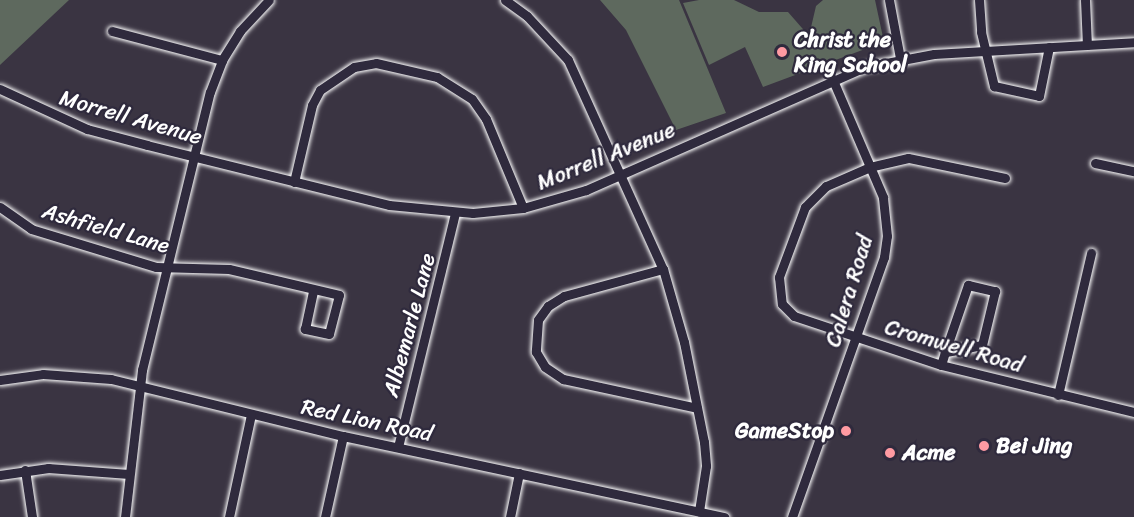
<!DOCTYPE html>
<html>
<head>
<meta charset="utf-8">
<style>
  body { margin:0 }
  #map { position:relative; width:1134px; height:517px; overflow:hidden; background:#3a3442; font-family:Sriracha,sans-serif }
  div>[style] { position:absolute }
  .green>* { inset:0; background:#5e695e }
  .roads { filter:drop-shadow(0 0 2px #fff) drop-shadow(0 0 2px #fff) }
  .minor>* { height:9px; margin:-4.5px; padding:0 4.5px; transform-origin:4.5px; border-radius:4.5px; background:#2f2a3d }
  .dots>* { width:16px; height:16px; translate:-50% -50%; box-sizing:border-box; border:3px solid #2f2a3d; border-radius:50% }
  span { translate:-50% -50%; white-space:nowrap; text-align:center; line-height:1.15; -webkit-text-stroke:4.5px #2f2a3d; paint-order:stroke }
  .poi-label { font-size:22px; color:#fff; font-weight:700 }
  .left { translate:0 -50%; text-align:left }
  .right { translate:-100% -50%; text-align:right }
  .street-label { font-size:22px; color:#fff }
</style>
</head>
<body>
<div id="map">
  <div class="green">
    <i style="clip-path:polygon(0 0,69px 0,0 65px)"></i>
    <i style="clip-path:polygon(600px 0,679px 0,726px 113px,676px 130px,626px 30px)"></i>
    <i style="clip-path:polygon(699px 0,734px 0,759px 12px,788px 12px,809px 36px,816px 6px,823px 0,875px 0,884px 42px,763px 87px,745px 47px,709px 65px,683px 3px)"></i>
  </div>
  <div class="roads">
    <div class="minor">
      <i style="left:505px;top:0;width:27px;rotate:36deg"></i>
      <i style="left:527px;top:16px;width:60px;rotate:47deg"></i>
      <i style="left:568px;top:60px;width:230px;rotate:65.6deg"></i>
      <i style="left:663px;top:269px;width:76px;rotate:74deg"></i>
      <i style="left:684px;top:342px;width:102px;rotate:78.7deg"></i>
      <i style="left:704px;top:442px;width:24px;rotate:85deg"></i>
      <i style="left:706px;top:466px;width:46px;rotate:98.8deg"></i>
      <i style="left:889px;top:0;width:59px;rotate:79.3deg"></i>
      <i style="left:979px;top:0;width:32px;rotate:86deg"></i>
      <i style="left:981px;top:32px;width:56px;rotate:76.5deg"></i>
      <i style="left:994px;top:86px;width:46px;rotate:12.5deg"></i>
      <i style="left:1039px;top:96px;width:50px;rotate:-78.5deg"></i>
      <i style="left:1085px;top:0;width:45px;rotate:87.5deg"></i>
      <i style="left:112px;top:31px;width:114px;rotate:14.8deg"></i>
      <i style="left:0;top:89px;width:96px;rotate:24.7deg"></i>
      <i style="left:87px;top:129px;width:62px;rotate:14.9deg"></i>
      <i style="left:147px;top:145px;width:249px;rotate:13.9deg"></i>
      <i style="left:389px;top:205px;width:84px;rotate:5.4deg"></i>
      <i style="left:473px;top:213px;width:50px;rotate:-5.7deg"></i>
      <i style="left:523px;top:208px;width:66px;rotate:-15.9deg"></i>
      <i style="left:586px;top:190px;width:305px;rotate:-23.8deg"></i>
      <i style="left:865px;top:67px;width:70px;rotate:-10.7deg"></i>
      <i style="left:934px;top:54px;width:200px;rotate:-3.4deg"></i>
      <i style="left:1095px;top:163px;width:40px;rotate:12deg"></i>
      <i style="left:1005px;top:178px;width:99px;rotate:-168.3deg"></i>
      <i style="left:908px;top:158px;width:39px;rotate:167deg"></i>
      <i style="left:870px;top:167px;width:48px;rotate:156.6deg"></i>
      <i style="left:826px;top:186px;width:30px;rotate:135deg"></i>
      <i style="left:805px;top:207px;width:75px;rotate:110.4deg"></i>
      <i style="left:779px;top:277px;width:27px;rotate:84deg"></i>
      <i style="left:782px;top:304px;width:17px;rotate:45deg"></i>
      <i style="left:794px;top:316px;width:155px;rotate:18.4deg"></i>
      <i style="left:941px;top:365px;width:199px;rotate:13.7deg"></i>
      <i style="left:294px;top:182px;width:79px;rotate:-76.8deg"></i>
      <i style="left:312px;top:105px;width:17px;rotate:-62deg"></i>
      <i style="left:320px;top:90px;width:41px;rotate:-34.1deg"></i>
      <i style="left:354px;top:67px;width:22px;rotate:-10deg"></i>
      <i style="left:376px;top:63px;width:63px;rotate:12.9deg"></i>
      <i style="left:437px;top:77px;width:41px;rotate:32.2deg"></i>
      <i style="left:472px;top:99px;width:24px;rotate:55deg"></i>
      <i style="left:486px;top:119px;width:96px;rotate:67.4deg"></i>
      <i style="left:0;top:207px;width:38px;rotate:35deg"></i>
      <i style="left:31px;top:229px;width:131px;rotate:16.9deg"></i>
      <i style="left:156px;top:267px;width:73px;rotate:1.6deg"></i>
      <i style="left:229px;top:269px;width:113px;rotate:13.3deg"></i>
      <i style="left:339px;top:295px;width:40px;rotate:104.4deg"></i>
      <i style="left:329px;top:334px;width:25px;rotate:-168deg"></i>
      <i style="left:305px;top:329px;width:40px;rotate:-78deg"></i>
      <i style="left:663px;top:269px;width:103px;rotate:164.7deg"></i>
      <i style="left:564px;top:296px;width:19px;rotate:148deg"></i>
      <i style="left:548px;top:306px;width:17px;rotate:126deg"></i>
      <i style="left:538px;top:320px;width:32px;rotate:94deg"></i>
      <i style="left:536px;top:352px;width:17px;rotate:59deg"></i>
      <i style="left:545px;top:367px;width:22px;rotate:34deg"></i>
      <i style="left:563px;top:379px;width:137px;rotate:12.2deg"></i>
      <i style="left:941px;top:365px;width:14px;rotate:-73deg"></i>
      <i style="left:945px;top:352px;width:71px;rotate:-71.1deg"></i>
      <i style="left:968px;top:285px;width:28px;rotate:13deg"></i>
      <i style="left:995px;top:291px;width:56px;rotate:103.5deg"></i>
      <i style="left:982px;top:345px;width:38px;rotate:169deg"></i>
      <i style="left:0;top:380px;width:43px;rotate:-7.9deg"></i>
      <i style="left:43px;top:374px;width:68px;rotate:4.2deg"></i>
      <i style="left:111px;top:379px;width:239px;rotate:13.8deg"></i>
      <i style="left:343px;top:436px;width:390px;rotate:12deg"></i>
      <i style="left:1058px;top:395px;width:146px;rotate:-76.9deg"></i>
      <i style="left:398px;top:447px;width:241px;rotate:-76.3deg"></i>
      <i style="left:25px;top:470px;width:48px;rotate:81.5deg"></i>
      <i style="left:0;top:475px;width:49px;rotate:-8.3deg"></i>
      <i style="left:48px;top:468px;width:81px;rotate:4.2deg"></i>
      <i style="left:125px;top:517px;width:148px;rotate:-83.4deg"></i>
      <i style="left:142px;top:370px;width:286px;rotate:-76.3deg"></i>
      <i style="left:210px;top:92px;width:34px;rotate:-69deg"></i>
      <i style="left:222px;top:60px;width:34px;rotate:-58deg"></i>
      <i style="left:240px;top:31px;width:42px;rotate:-46.9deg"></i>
      <i style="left:229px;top:517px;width:105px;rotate:-77.9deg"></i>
      <i style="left:325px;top:517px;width:83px;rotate:-77.5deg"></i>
      <i style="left:510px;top:517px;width:45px;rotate:-78.4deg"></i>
      <i style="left:792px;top:517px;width:276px;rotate:-70.5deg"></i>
      <i style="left:884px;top:257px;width:21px;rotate:-82deg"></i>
      <i style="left:887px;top:236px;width:39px;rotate:-96deg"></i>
      <i style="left:883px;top:197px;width:129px;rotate:-113.2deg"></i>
    </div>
  </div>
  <div class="dots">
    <i style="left:782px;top:52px;background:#ff9aa2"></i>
    <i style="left:846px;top:431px;background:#ff9aa2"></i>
    <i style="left:984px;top:446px;background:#ff9aa2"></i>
    <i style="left:890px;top:453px;background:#ff9aa2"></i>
  </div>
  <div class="poi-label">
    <span class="left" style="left:794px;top:52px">Christ the<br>King School</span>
    <span class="right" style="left:834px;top:431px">GameStop</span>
    <span class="left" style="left:996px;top:446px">Bei Jing</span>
    <span class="left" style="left:902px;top:453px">Acme</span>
  </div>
  <div class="street-label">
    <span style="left:131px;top:117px;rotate:16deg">Morrell Avenue</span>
    <span style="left:606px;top:156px;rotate:-22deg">Morrell Avenue</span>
    <span style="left:106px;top:228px;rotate:16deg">Ashfield Lane</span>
    <span style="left:849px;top:291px;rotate:-73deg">Calera Road</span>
    <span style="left:409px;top:325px;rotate:-75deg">Albemarle Lane</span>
    <span style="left:954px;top:346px;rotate:16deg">Cromwell Road</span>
    <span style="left:367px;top:420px;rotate:12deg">Red Lion Road</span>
  </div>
</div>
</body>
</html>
